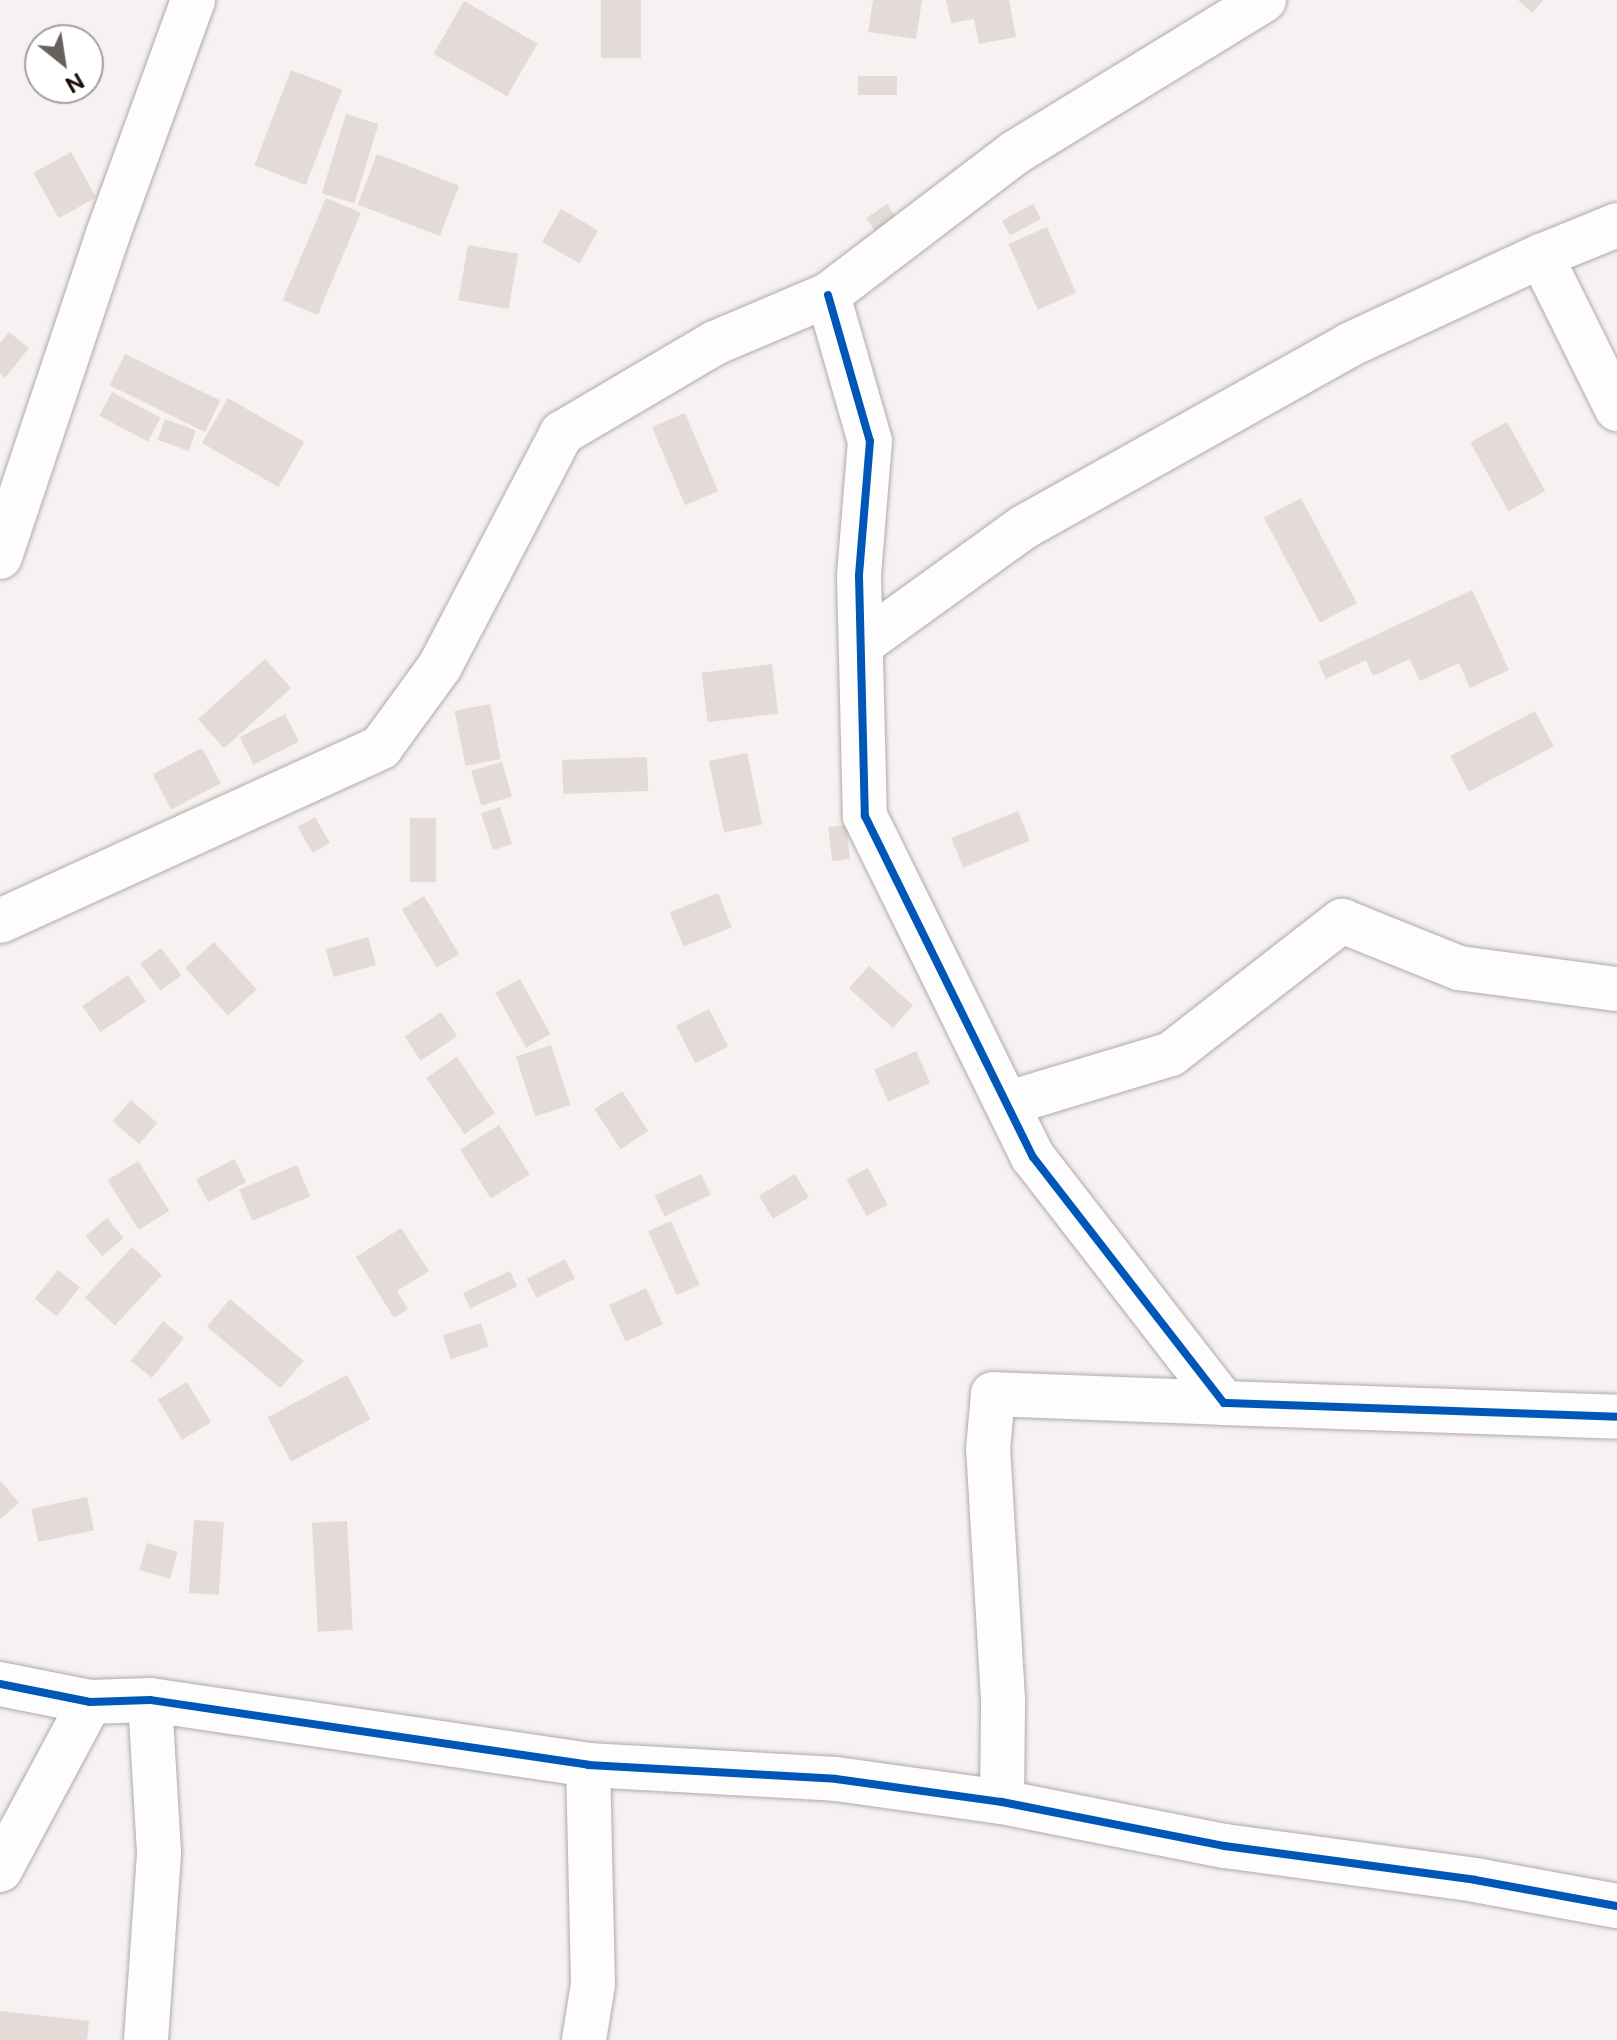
<!DOCTYPE html>
<html>
<head>
<meta charset="utf-8">
<style>
  body { margin:0 }
  #map { position:relative; width:1617px; height:2040px; overflow:hidden; background:#f7f2f2; font-family:"Public Sans",sans-serif }
  div>[style] { position:absolute }
  .building>* { inset:0; background:#e4dad7; transform-origin:0 0 }
  .roads { filter:drop-shadow(0 0 2px #b3a9a7) drop-shadow(0 0 2px #b3a9a7) }
  .minor>* { height:44px; margin:-22px; padding:0 22px; transform-origin:22px; border-radius:22px; background:#fefdfd }
  .cycleway>* { height:8px; margin:-4px; padding:0 4px; transform-origin:4px; border-radius:4px; background:#0057b8 }
  span { translate:-50% -50%; white-space:nowrap; text-align:center; line-height:1.15; -webkit-text-stroke:8px #fff; paint-order:stroke }
  .north { position:absolute; left:24px; top:24px; width:80px; height:80px; box-sizing:border-box; background:#fff; border:2px solid #a59f9d; border-radius:50%; rotate:150deg; font-size:22px; font-weight:700; line-height:32px; text-align:center; color:#1d100b }
  .north::after { content:''; display:block; margin:auto; width:28px; height:36px; background:#695f5c; clip-path:polygon(50% 0,100% 100%,50% 72%,0 100%) }
</style>
</head>
<body>
<div id="map">
  <div class="building">
    <i style="left:601px;top:0;width:40px;height:58px"></i>
    <i style="clip-path:polygon(873px 0,922px 0,916px 39px,868px 32px)"></i>
    <i style="clip-path:polygon(946px 0,1009px 0,1016px 37px,979px 44px,974px 19px,951px 23px)"></i>
    <i style="clip-path:polygon(1518px 0,1543px 0,1532px 13px)"></i>
    <i style="left:464px;top:1px;width:85px;height:61px;rotate:30deg"></i>
    <i style="left:291px;top:70px;width:55px;height:102px;rotate:21deg"></i>
    <i style="left:897px;top:76px;width:19px;height:39px;rotate:90deg"></i>
    <i style="left:346px;top:114px;width:34px;height:83px;rotate:17deg"></i>
    <i style="left:71px;top:152px;width:52px;height:43px;rotate:61deg"></i>
    <i style="left:377px;top:154px;width:88px;height:54px;rotate:21deg"></i>
    <i style="left:326px;top:198px;width:38px;height:111px;rotate:23deg"></i>
    <i style="left:887px;top:204px;width:34px;height:25px;rotate:56deg"></i>
    <i style="left:1033px;top:204px;width:17px;height:35px;rotate:62deg"></i>
    <i style="left:561px;top:209px;width:43px;height:38px;rotate:30deg"></i>
    <i style="left:1047px;top:227px;width:72px;height:42px;rotate:66deg"></i>
    <i style="left:468px;top:245px;width:51px;height:56px;rotate:10deg"></i>
    <i style="clip-path:polygon(9px 332px,29px 348px,5px 378px,0 373px,0 343px)"></i>
    <i style="left:125px;top:354px;width:106px;height:35px;rotate:26deg"></i>
    <i style="left:112px;top:392px;width:55px;height:27px;rotate:28deg"></i>
    <i style="left:228px;top:398px;width:88px;height:52px;rotate:30deg"></i>
    <i style="left:685px;top:413px;width:85px;height:36px;rotate:67deg"></i>
    <i style="left:165px;top:419px;width:33px;height:22px;rotate:20deg"></i>
    <i style="left:1507px;top:422px;width:79px;height:42px;rotate:61deg"></i>
    <i style="left:1301px;top:498px;width:119px;height:42px;rotate:62deg"></i>
    <i style="clip-path:polygon(1472px 590px,1509px 670px,1470px 688px,1459px 663px,1420px 681px,1410px 659px,1373px 676px,1366px 660px,1326px 679px,1318px 662px)"></i>
    <i style="left:265px;top:659px;width:39px;height:90px;rotate:48deg"></i>
    <i style="left:772px;top:664px;width:50px;height:71px;rotate:83deg"></i>
    <i style="left:490px;top:704px;width:56px;height:36px;rotate:79deg"></i>
    <i style="left:1535px;top:711px;width:40px;height:96px;rotate:62deg"></i>
    <i style="left:285px;top:714px;width:31px;height:51px;rotate:63deg"></i>
    <i style="left:202px;top:748px;width:40px;height:56px;rotate:62deg"></i>
    <i style="left:747px;top:753px;width:73px;height:39px;rotate:78deg"></i>
    <i style="left:647px;top:757px;width:34px;height:85px;rotate:88deg"></i>
    <i style="left:502px;top:762px;width:36px;height:32px;rotate:74deg"></i>
    <i style="left:500px;top:807px;width:39px;height:20px;rotate:72deg"></i>
    <i style="left:1018px;top:811px;width:32px;height:72px;rotate:68deg"></i>
    <i style="left:315px;top:817px;width:30px;height:20px;rotate:60deg"></i>
    <i style="left:410px;top:818px;width:26px;height:64px"></i>
    <i style="left:846px;top:825px;width:34px;height:18px;rotate:83deg"></i>
    <i style="left:718px;top:893px;width:37px;height:52px;rotate:68deg"></i>
    <i style="left:424px;top:896px;width:68px;height:26px;rotate:59deg"></i>
    <i style="left:368px;top:937px;width:29px;height:44px;rotate:74deg"></i>
    <i style="left:214px;top:942px;width:64px;height:39px;rotate:48deg"></i>
    <i style="left:161px;top:948px;width:34px;height:26px;rotate:53deg"></i>
    <i style="left:869px;top:966px;width:59px;height:30px;rotate:42deg"></i>
    <i style="left:128px;top:975px;width:32px;height:55px;rotate:56deg"></i>
    <i style="left:520px;top:979px;width:63px;height:28px;rotate:61deg"></i>
    <i style="left:709px;top:1009px;width:42px;height:37px;rotate:63deg"></i>
    <i style="left:441px;top:1012px;width:29px;height:44px;rotate:56deg"></i>
    <i style="left:551px;top:1045px;width:63px;height:37px;rotate:72deg"></i>
    <i style="left:916px;top:1051px;width:35px;height:46px;rotate:66deg"></i>
    <i style="left:457px;top:1057px;width:68px;height:37px;rotate:56deg"></i>
    <i style="left:622px;top:1091px;width:48px;height:33px;rotate:57deg"></i>
    <i style="left:131px;top:1100px;width:35px;height:28px;rotate:41deg"></i>
    <i style="left:499px;top:1125px;width:58px;height:46px;rotate:58deg"></i>
    <i style="left:234px;top:1159px;width:26px;height:43px;rotate:62deg"></i>
    <i style="left:138px;top:1161px;width:59px;height:36px;rotate:58deg"></i>
    <i style="left:297px;top:1165px;width:34px;height:63px;rotate:67deg"></i>
    <i style="left:868px;top:1168px;width:42px;height:24px;rotate:62deg"></i>
    <i style="left:701px;top:1174px;width:23px;height:51px;rotate:65deg"></i>
    <i style="left:795px;top:1174px;width:27px;height:42px;rotate:59deg"></i>
    <i style="left:107px;top:1218px;width:26px;height:28px;rotate:50deg"></i>
    <i style="left:671px;top:1221px;width:70px;height:25px;rotate:66deg"></i>
    <i style="clip-path:polygon(401px 1228px,429px 1271px,397px 1291px,408px 1309px,394px 1318px,356px 1257px)"></i>
    <i style="left:132px;top:1247px;width:41px;height:69px;rotate:43deg"></i>
    <i style="left:565px;top:1259px;width:22px;height:43px;rotate:63deg"></i>
    <i style="left:58px;top:1270px;width:28px;height:37px;rotate:39deg"></i>
    <i style="left:510px;top:1271px;width:17px;height:52px;rotate:65deg"></i>
    <i style="left:646px;top:1288px;width:40px;height:41px;rotate:65deg"></i>
    <i style="left:230px;top:1299px;width:96px;height:36px;rotate:40deg"></i>
    <i style="left:163px;top:1321px;width:27px;height:51px;rotate:39deg"></i>
    <i style="left:481px;top:1323px;width:25px;height:40px;rotate:72deg"></i>
    <i style="left:347px;top:1375px;width:50px;height:90px;rotate:62deg"></i>
    <i style="left:187px;top:1382px;width:47px;height:34px;rotate:59deg"></i>
    <i style="clip-path:polygon(0 1480px,19px 1503px,0 1519px)"></i>
    <i style="left:87px;top:1497px;width:34px;height:57px;rotate:78deg"></i>
    <i style="left:194px;top:1520px;width:30px;height:73px;rotate:4deg"></i>
    <i style="left:347px;top:1521px;width:109px;height:35px;rotate:87deg"></i>
    <i style="left:147px;top:1543px;width:32px;height:28px;rotate:16deg"></i>
    <i style="clip-path:polygon(0 2011px,89px 2021px,87px 2040px,0 2040px)"></i>
  </div>
  <div class="roads">
    <div class="minor">
      <i style="left:1541px;top:256px;width:171px;rotate:63.6deg"></i>
      <i style="left:828px;top:295px;width:152px;rotate:74deg"></i>
      <i style="left:870px;top:441px;width:135px;rotate:94.7deg"></i>
      <i style="left:859px;top:576px;width:240px;rotate:88.6deg"></i>
      <i style="left:865px;top:816px;width:380px;rotate:63.8deg"></i>
      <i style="left:1033px;top:1157px;width:311px;rotate:52.2deg"></i>
      <i style="left:1224px;top:1403px;width:393px;rotate:2deg"></i>
      <i style="left:0;top:557px;width:341px;rotate:-71.5deg"></i>
      <i style="left:108px;top:234px;width:249px;rotate:-70deg"></i>
      <i style="left:863px;top:643px;width:198px;rotate:-35.8deg"></i>
      <i style="left:1024px;top:527px;width:372px;rotate:-29.2deg"></i>
      <i style="left:1349px;top:345px;width:212px;rotate:-24.9deg"></i>
      <i style="left:1541px;top:256px;width:82px;rotate:-22.2deg"></i>
      <i style="left:0;top:921px;width:419px;rotate:-24.5deg"></i>
      <i style="left:381px;top:747px;width:100px;rotate:-53.9deg"></i>
      <i style="left:440px;top:666px;width:263px;rotate:-62.4deg"></i>
      <i style="left:562px;top:433px;width:178px;rotate:-30.5deg"></i>
      <i style="left:715px;top:343px;width:123px;rotate:-23deg"></i>
      <i style="left:828px;top:295px;width:236px;rotate:-37.3deg"></i>
      <i style="left:1016px;top:152px;width:291px;rotate:-31.5deg"></i>
      <i style="left:1009px;top:1103px;width:169px;rotate:-16.8deg"></i>
      <i style="left:1171px;top:1054px;width:217px;rotate:-37.9deg"></i>
      <i style="left:1342px;top:921px;width:126px;rotate:21.9deg"></i>
      <i style="left:1459px;top:968px;width:159px;rotate:7.6deg"></i>
      <i style="left:0;top:1684px;width:92px;rotate:11.3deg"></i>
      <i style="left:90px;top:1702px;width:60px;rotate:-1.9deg"></i>
      <i style="left:150px;top:1700px;width:443px;rotate:8.4deg"></i>
      <i style="left:588px;top:1765px;width:248px;rotate:3.2deg"></i>
      <i style="left:836px;top:1779px;width:168px;rotate:7.9deg"></i>
      <i style="left:1002px;top:1802px;width:227px;rotate:11.2deg"></i>
      <i style="left:1225px;top:1846px;width:252px;rotate:7.7deg"></i>
      <i style="left:1475px;top:1880px;width:144px;rotate:10.4deg"></i>
      <i style="left:1002px;top:1802px;width:103px;rotate:-89.4deg"></i>
      <i style="left:1003px;top:1699px;width:249px;rotate:-93.4deg"></i>
      <i style="left:988px;top:1450px;width:56px;rotate:-84.9deg"></i>
      <i style="left:993px;top:1394px;width:231px;rotate:2.2deg"></i>
      <i style="left:0;top:1870px;width:191px;rotate:-61.8deg"></i>
      <i style="left:146px;top:2040px;width:188px;rotate:-86deg"></i>
      <i style="left:159px;top:1852px;width:152px;rotate:-93.4deg"></i>
      <i style="left:584px;top:2040px;width:57px;rotate:-80.9deg"></i>
      <i style="left:593px;top:1984px;width:219px;rotate:-91.3deg"></i>
    </div>
  </div>
  <div class="cycleway">
    <i style="left:828px;top:295px;width:152px;rotate:74deg"></i>
    <i style="left:870px;top:441px;width:135px;rotate:94.7deg"></i>
    <i style="left:859px;top:576px;width:240px;rotate:88.6deg"></i>
    <i style="left:865px;top:816px;width:380px;rotate:63.8deg"></i>
    <i style="left:1033px;top:1157px;width:311px;rotate:52.2deg"></i>
    <i style="left:1224px;top:1403px;width:393px;rotate:2deg"></i>
    <i style="left:0;top:1684px;width:92px;rotate:11.3deg"></i>
    <i style="left:90px;top:1702px;width:60px;rotate:-1.9deg"></i>
    <i style="left:150px;top:1700px;width:443px;rotate:8.4deg"></i>
    <i style="left:588px;top:1765px;width:248px;rotate:3.2deg"></i>
    <i style="left:836px;top:1779px;width:168px;rotate:7.9deg"></i>
    <i style="left:1002px;top:1802px;width:227px;rotate:11.2deg"></i>
    <i style="left:1225px;top:1846px;width:252px;rotate:7.7deg"></i>
    <i style="left:1475px;top:1880px;width:144px;rotate:10.4deg"></i>
  </div>
  <div class="north">N</div>
</div>
</body>
</html>
